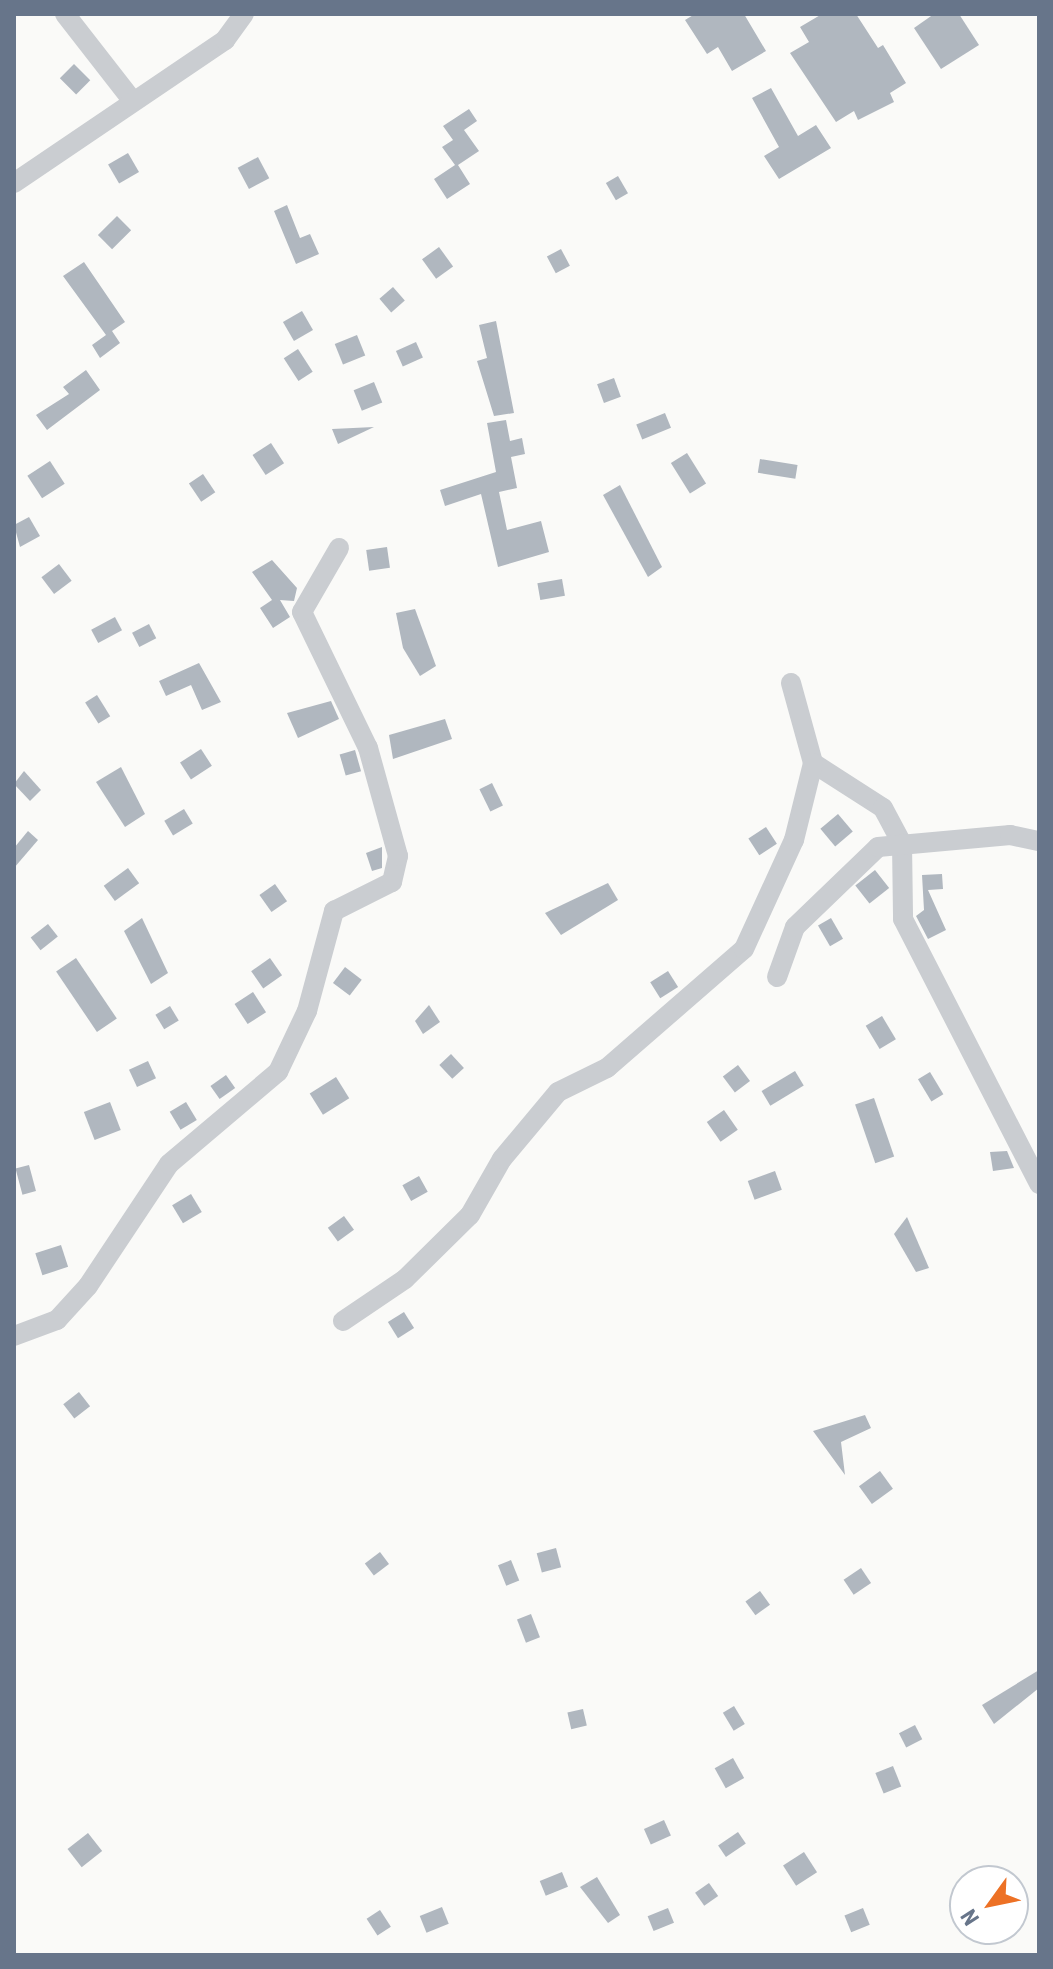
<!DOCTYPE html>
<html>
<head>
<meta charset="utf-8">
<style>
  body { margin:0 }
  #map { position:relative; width:1053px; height:1969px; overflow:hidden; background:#fafaf8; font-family:"Roboto Condensed",sans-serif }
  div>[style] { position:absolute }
  .building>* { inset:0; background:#b0b7bf; transform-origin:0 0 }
  .minor>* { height:20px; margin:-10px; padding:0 10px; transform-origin:10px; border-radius:10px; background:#cacdd1 }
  span { translate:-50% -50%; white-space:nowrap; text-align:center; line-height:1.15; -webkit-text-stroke:8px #fff; paint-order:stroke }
  .frame { position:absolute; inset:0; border:16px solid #67758a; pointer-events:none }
  .north { position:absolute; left:949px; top:1865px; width:80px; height:80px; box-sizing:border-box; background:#fff; border:2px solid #c2c8d0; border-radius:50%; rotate:237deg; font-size:22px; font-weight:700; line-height:32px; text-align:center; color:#67758a }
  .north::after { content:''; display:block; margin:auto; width:28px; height:36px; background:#ed7125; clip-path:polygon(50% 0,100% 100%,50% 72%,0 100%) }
</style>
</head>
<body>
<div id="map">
  <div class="building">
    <i style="clip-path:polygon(695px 14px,744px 14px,766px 51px,732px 71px,718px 47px,707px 54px,685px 20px)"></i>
    <i style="clip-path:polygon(822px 14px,856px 14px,878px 48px,883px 45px,906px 83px,890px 93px,894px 102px,858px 120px,854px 111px,836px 122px,790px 53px,809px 42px,800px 27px)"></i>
    <i style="clip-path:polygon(934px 14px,959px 14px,979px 45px,941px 69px,914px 28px)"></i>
    <i style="left:74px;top:64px;width:23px;height:20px;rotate:45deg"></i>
    <i style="clip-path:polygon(771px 88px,798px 136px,816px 125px,831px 148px,779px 179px,764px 156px,779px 147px,752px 98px)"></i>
    <i style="clip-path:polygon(469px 109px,477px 121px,464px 130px,479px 151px,458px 165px,470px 184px,447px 199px,434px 179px,455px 165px,442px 147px,453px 140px,443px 126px)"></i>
    <i style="left:128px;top:153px;width:22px;height:23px;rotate:60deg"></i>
    <i style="left:258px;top:157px;width:24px;height:23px;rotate:62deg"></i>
    <i style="left:618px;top:176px;width:20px;height:14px;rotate:60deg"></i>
    <i style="clip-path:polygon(287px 205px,300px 238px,310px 234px,319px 254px,296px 264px,274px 211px)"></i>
    <i style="left:117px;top:216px;width:20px;height:27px;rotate:45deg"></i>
    <i style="left:439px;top:247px;width:24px;height:21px;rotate:54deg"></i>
    <i style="left:561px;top:249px;width:19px;height:16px;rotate:62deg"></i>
    <i style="clip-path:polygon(84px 262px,125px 322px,112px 331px,120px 343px,100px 358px,92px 345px,106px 335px,63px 276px)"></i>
    <i style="left:393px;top:287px;width:18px;height:18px;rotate:49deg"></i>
    <i style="left:302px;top:311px;width:22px;height:22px;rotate:60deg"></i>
    <i style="clip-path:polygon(496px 321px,514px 413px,494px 416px,477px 361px,487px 358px,479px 325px)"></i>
    <i style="left:357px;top:335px;width:22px;height:24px;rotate:68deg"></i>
    <i style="left:416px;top:342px;width:17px;height:22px;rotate:66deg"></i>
    <i style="left:298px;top:349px;width:27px;height:17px;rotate:57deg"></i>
    <i style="clip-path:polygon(86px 370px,100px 390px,47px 430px,36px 415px,69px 394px,63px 387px)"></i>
    <i style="left:614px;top:378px;width:20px;height:18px;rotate:70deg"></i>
    <i style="left:374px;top:382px;width:22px;height:22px;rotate:68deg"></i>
    <i style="left:665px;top:413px;width:16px;height:31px;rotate:68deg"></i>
    <i style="clip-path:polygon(506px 420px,510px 441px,522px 438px,525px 454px,511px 457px,517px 488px,499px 492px,507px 530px,541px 521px,549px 552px,498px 567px,481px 494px,445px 506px,440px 490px,496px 472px,487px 423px)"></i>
    <i style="clip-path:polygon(374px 427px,338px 444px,332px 429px)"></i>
    <i style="left:271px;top:443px;width:24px;height:22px;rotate:57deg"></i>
    <i style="left:687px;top:453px;width:36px;height:19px;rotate:58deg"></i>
    <i style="left:760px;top:459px;width:38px;height:14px;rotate:9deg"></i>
    <i style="left:50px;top:461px;width:27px;height:27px;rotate:57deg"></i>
    <i style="left:203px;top:474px;width:22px;height:17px;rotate:56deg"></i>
    <i style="clip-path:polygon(620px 485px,662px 567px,648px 577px,603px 495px)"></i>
    <i style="clip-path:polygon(29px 517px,40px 536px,20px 547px,14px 525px)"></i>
    <i style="left:387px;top:547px;width:21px;height:21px;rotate:82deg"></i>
    <i style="clip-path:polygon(272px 560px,297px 588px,294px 601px,280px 600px,290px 617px,273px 628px,260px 608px,272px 600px,252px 572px)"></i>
    <i style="left:59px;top:564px;width:21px;height:22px;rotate:53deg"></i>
    <i style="left:562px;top:579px;width:17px;height:25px;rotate:80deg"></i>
    <i style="clip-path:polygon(415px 609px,436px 666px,420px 676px,403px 648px,396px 613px)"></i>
    <i style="left:115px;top:617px;width:15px;height:27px;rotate:62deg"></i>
    <i style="left:149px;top:624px;width:16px;height:19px;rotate:63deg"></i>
    <i style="clip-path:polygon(199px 663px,221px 702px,202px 710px,191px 685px,166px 696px,159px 681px)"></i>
    <i style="left:97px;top:695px;width:25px;height:14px;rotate:58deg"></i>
    <i style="clip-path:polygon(331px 701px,339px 719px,298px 738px,287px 713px)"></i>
    <i style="clip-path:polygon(445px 719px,452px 739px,393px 759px,389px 735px)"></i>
    <i style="left:201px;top:749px;width:20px;height:25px;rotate:57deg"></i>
    <i style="left:355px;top:750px;width:22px;height:16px;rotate:74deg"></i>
    <i style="clip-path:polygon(121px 767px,145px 814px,125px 827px,96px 782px)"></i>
    <i style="clip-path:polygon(24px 771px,41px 790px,30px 801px,14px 784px)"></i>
    <i style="left:492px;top:783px;width:25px;height:14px;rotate:64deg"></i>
    <i style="left:184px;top:809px;width:17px;height:23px;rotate:59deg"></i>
    <i style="left:838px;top:814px;width:23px;height:23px;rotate:50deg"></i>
    <i style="left:766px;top:827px;width:20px;height:21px;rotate:57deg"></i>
    <i style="clip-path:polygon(28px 831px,38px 840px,14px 868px,14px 848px)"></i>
    <i style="clip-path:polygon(382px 847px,382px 868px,372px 871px,366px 853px)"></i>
    <i style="left:128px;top:868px;width:19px;height:30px;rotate:54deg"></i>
    <i style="left:875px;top:870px;width:23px;height:25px;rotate:52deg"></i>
    <i style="clip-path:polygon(942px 874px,943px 889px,928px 890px,946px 930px,928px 939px,916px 916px,924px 910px,922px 875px)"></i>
    <i style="clip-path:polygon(608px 883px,618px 900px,561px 935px,545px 913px)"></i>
    <i style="left:275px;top:884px;width:21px;height:19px;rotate:55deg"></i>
    <i style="clip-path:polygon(142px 918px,168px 973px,151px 984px,124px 931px)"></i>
    <i style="left:831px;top:918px;width:24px;height:15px;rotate:60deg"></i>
    <i style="left:48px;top:924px;width:16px;height:22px;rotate:52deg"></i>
    <i style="left:76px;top:958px;width:73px;height:24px;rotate:56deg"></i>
    <i style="left:270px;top:958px;width:21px;height:23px;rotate:55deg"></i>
    <i style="left:345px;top:967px;width:21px;height:20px;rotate:37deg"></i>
    <i style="left:668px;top:971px;width:19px;height:21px;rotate:58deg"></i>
    <i style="left:253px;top:992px;width:24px;height:22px;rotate:57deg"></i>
    <i style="clip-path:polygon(429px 1005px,440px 1022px,423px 1034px,415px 1021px)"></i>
    <i style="left:170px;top:1006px;width:17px;height:17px;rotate:59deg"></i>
    <i style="left:882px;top:1016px;width:27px;height:19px;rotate:59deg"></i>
    <i style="left:451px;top:1054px;width:19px;height:16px;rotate:47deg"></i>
    <i style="left:148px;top:1061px;width:19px;height:21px;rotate:65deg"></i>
    <i style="left:738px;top:1065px;width:20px;height:19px;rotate:53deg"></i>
    <i style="left:795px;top:1071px;width:17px;height:39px;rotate:59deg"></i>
    <i style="left:930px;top:1072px;width:26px;height:14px;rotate:59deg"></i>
    <i style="left:226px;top:1075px;width:16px;height:19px;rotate:55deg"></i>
    <i style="left:336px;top:1077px;width:25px;height:31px;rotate:58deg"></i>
    <i style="left:874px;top:1098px;width:62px;height:20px;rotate:71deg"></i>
    <i style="left:110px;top:1102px;width:30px;height:28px;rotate:69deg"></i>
    <i style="left:186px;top:1102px;width:21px;height:19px;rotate:59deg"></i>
    <i style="left:724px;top:1110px;width:24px;height:21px;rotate:55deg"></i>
    <i style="clip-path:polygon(1007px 1151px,1014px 1168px,993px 1171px,990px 1152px)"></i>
    <i style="left:29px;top:1165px;width:27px;height:14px;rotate:75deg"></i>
    <i style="left:775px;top:1171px;width:20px;height:29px;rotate:70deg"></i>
    <i style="left:419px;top:1176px;width:18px;height:19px;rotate:61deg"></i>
    <i style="left:191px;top:1194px;width:21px;height:22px;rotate:59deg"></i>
    <i style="left:344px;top:1216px;width:17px;height:20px;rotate:54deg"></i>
    <i style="clip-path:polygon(907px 1217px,929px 1268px,916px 1272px,894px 1234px)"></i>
    <i style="left:61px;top:1245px;width:23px;height:27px;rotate:72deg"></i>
    <i style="left:404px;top:1312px;width:19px;height:19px;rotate:58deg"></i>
    <i style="left:79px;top:1392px;width:18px;height:20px;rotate:52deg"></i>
    <i style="clip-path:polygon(865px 1415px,871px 1428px,841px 1442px,845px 1475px,813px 1431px)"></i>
    <i style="left:880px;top:1471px;width:22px;height:26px;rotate:54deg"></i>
    <i style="left:556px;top:1548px;width:20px;height:20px;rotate:75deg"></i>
    <i style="left:380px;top:1552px;width:15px;height:19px;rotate:53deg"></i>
    <i style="left:511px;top:1560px;width:22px;height:14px;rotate:68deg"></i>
    <i style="left:861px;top:1568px;width:18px;height:21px;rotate:56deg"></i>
    <i style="left:760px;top:1591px;width:17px;height:18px;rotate:54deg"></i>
    <i style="left:531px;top:1614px;width:25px;height:15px;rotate:69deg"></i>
    <i style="clip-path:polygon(1039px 1670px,1039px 1688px,994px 1724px,982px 1705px)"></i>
    <i style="left:734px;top:1706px;width:21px;height:13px;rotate:59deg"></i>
    <i style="left:583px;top:1709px;width:17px;height:16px;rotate:77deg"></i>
    <i style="left:915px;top:1725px;width:16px;height:18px;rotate:63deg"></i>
    <i style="left:733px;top:1758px;width:23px;height:21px;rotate:61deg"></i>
    <i style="left:893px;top:1766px;width:22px;height:19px;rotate:68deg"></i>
    <i style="left:664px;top:1820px;width:17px;height:22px;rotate:66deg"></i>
    <i style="left:738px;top:1832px;width:14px;height:24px;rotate:56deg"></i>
    <i style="left:88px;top:1833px;width:23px;height:26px;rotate:52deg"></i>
    <i style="left:804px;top:1852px;width:24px;height:25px;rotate:57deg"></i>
    <i style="left:562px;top:1872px;width:16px;height:24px;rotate:68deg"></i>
    <i style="clip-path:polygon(597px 1877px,620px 1915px,608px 1923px,580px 1887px)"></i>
    <i style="left:709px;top:1883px;width:16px;height:17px;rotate:55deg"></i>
    <i style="left:442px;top:1907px;width:18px;height:24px;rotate:68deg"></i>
    <i style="left:668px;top:1908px;width:16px;height:22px;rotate:68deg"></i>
    <i style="left:863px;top:1908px;width:18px;height:20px;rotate:68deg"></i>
    <i style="left:380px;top:1910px;width:20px;height:16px;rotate:57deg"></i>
  </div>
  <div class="minor">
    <i style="left:65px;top:14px;width:109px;rotate:52.1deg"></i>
    <i style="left:14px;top:183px;width:255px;rotate:-34.1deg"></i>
    <i style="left:225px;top:40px;width:32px;rotate:-54deg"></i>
    <i style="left:791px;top:683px;width:83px;rotate:74.6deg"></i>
    <i style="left:813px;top:763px;width:83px;rotate:32.7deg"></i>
    <i style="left:883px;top:808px;width:40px;rotate:62deg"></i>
    <i style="left:902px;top:843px;width:76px;rotate:89.2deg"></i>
    <i style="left:903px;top:919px;width:298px;rotate:62.8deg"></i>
    <i style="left:777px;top:977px;width:53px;rotate:-70.2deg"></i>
    <i style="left:795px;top:927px;width:115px;rotate:-43.9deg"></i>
    <i style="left:878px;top:847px;width:133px;rotate:-5.2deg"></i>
    <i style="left:1010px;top:835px;width:30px;rotate:12deg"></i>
    <i style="left:343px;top:1321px;width:75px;rotate:-34.1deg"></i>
    <i style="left:405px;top:1279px;width:91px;rotate:-44.6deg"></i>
    <i style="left:470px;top:1215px;width:64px;rotate:-60.3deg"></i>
    <i style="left:502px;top:1159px;width:87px;rotate:-50.1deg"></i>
    <i style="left:558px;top:1092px;width:55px;rotate:-26.1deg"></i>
    <i style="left:607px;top:1068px;width:181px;rotate:-41deg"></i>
    <i style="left:744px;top:949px;width:120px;rotate:-65.4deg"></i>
    <i style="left:794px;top:840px;width:79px;rotate:-76.1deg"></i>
    <i style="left:14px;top:1336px;width:46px;rotate:-20.4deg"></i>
    <i style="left:57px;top:1320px;width:46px;rotate:-47.6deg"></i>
    <i style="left:88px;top:1286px;width:146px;rotate:-56.4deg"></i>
    <i style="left:169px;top:1164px;width:143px;rotate:-40.2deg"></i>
    <i style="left:278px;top:1072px;width:68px;rotate:-64.6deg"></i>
    <i style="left:307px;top:1011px;width:104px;rotate:-74.9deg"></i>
    <i style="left:334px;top:911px;width:65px;rotate:-26.6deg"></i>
    <i style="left:392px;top:882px;width:27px;rotate:-77deg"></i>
    <i style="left:398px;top:856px;width:112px;rotate:-105.5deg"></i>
    <i style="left:368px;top:748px;width:151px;rotate:-115.9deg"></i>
    <i style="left:302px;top:612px;width:74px;rotate:-60deg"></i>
  </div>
  <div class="frame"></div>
  <div class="north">N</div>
</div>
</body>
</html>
